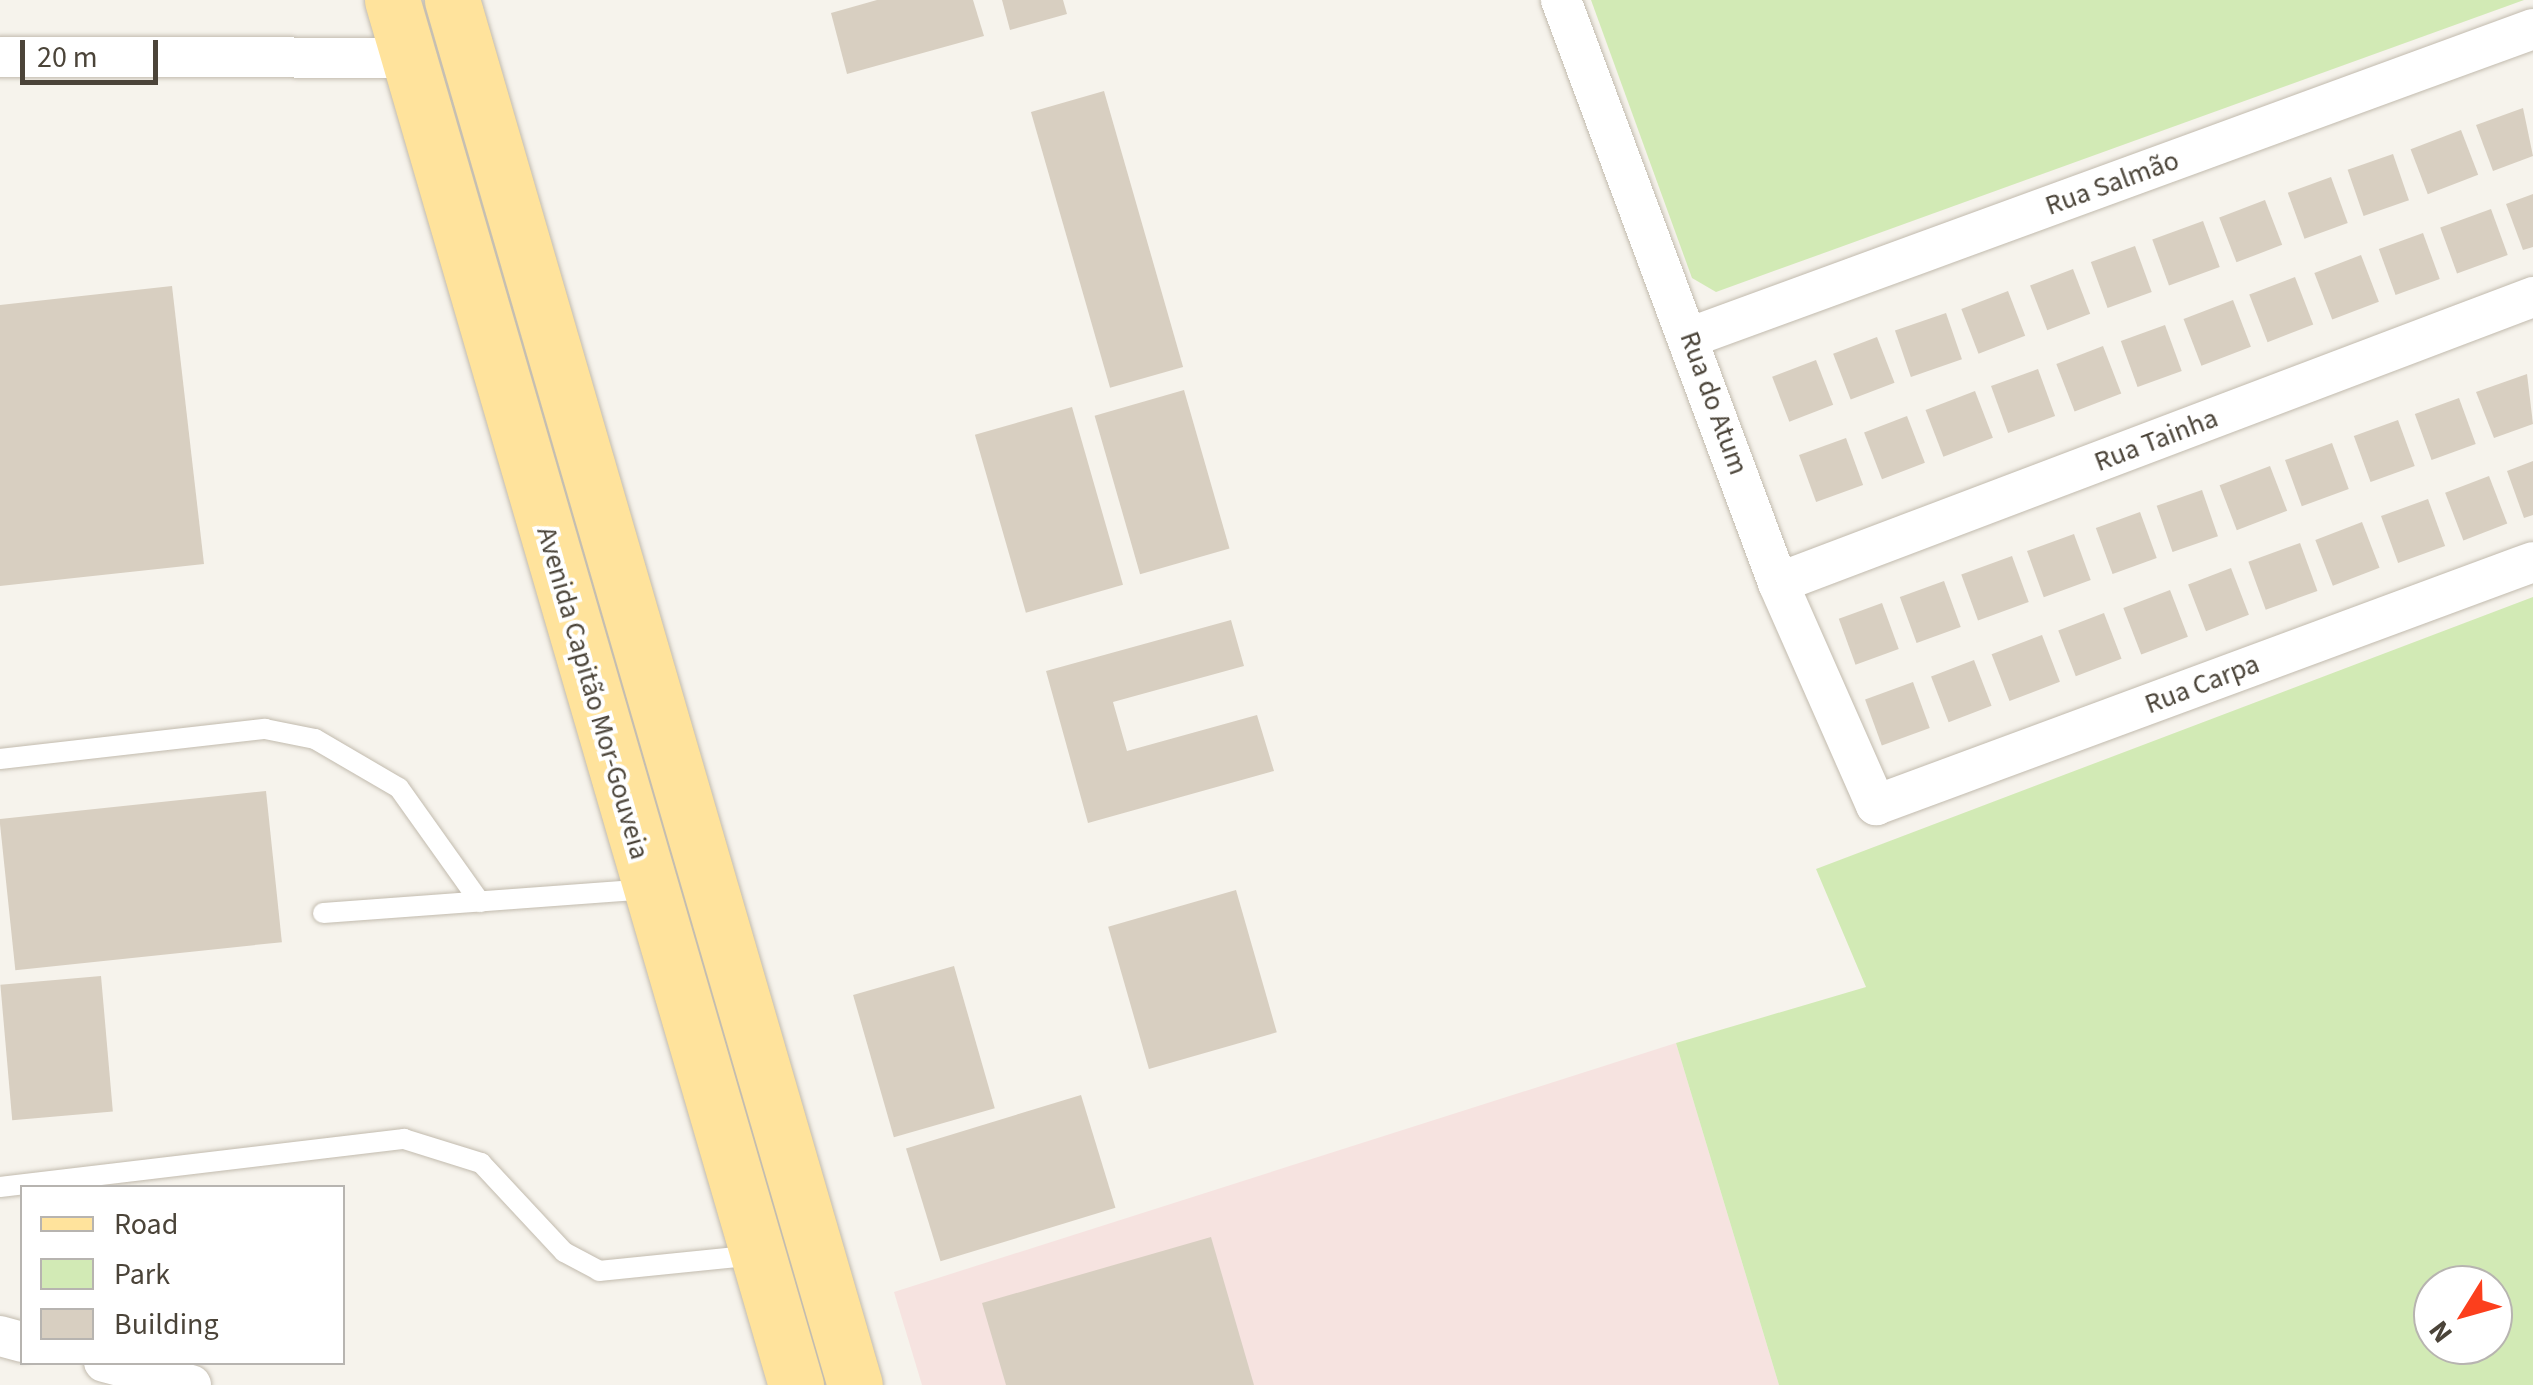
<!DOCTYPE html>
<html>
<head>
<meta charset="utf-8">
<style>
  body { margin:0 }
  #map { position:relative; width:2533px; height:1385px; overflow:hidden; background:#f6f3ec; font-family:"Source Sans 3",sans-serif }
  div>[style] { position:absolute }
  .medical>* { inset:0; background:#f6e3e0 }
  .green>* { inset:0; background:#d2eab5 }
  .building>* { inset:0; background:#d8cfc1; transform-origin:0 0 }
  .roads { filter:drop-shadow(0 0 2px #c2bbae) drop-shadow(0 0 2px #c2bbae) }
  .service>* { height:20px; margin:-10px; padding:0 10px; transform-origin:10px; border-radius:10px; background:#fff }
  .minor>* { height:40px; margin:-20px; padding:0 20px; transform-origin:20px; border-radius:20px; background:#fff }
  .primary>* { height:55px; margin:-27.5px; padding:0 27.5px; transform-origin:27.5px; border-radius:27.5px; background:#ffe39c }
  span { translate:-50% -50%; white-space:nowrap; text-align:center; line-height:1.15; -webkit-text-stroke:8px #fff; paint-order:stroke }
  .street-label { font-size:28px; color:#4b4439 }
  .legend { position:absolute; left:20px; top:1185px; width:325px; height:180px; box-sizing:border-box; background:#fff; border:2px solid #b7b4b0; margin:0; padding:12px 18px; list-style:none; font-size:30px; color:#4b4439 }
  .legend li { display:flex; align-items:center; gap:20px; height:50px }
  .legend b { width:50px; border:2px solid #b7b4b0 }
  .north { position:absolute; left:2413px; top:1265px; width:100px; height:100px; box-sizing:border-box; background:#fff; border:2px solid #b7b4b0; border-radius:50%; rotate:233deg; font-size:28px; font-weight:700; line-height:40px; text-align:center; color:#4b4439 }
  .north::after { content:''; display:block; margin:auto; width:35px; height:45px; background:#fc3f1d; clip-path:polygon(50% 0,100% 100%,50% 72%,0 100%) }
  .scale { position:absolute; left:20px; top:40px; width:138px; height:45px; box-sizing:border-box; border:5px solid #4b4439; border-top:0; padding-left:12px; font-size:30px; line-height:35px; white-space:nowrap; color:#4b4439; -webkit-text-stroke:8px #fff; paint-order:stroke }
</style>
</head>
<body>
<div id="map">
  <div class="medical">
    <i style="clip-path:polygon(1676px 1043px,1779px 1385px,922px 1385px,894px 1292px)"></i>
  </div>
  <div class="green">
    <i style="clip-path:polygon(1591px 0,2524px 0,1716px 292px,1692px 278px)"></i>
    <i style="clip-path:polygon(evenodd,2533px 597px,2533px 1385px,1779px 1385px,1676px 1043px,1866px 987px,1816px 869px,2533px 597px,2493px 1285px,2493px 1345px,2433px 1345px,2433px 1285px,2493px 1285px)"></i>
  </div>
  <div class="building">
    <i style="clip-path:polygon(877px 0,973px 0,984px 36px,847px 74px,831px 13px)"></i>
    <i style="clip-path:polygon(1002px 0,1063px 0,1067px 14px,1010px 30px)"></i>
    <i style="left:1104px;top:91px;width:287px;height:76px;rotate:74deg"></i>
    <i style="clip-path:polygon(2523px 108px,2533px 156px,2493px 171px,2476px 125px)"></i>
    <i style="left:2461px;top:130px;width:48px;height:54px;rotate:69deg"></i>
    <i style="left:2393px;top:154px;width:49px;height:48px;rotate:71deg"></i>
    <i style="left:2331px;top:177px;width:49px;height:46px;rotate:70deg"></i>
    <i style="clip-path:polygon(2533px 194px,2533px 247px,2523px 250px,2506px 204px)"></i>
    <i style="left:2265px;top:200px;width:48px;height:49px;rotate:69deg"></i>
    <i style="left:2491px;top:209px;width:49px;height:54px;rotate:70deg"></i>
    <i style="left:2203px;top:221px;width:49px;height:54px;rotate:70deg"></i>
    <i style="left:2423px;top:233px;width:49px;height:47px;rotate:70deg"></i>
    <i style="left:2135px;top:246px;width:49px;height:47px;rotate:70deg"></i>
    <i style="left:2361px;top:255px;width:50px;height:50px;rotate:69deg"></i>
    <i style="left:2073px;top:269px;width:48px;height:46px;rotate:69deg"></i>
    <i style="left:2295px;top:277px;width:51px;height:49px;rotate:69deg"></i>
    <i style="clip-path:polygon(172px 286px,204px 564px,0 586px,0 305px)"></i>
    <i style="left:2008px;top:291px;width:48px;height:50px;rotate:69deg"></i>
    <i style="left:2233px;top:300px;width:50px;height:53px;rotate:69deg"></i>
    <i style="left:1946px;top:313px;width:49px;height:54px;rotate:71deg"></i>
    <i style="left:2165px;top:325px;width:49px;height:47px;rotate:70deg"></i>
    <i style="left:1877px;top:337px;width:49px;height:47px;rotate:69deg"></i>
    <i style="left:2103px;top:346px;width:51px;height:50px;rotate:69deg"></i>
    <i style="left:1816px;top:360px;width:48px;height:47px;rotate:69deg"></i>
    <i style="left:2038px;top:369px;width:50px;height:50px;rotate:70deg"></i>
    <i style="clip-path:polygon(2527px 374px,2533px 424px,2494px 438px,2476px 392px)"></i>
    <i style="left:1184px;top:390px;width:165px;height:93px;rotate:74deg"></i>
    <i style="left:1975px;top:391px;width:50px;height:53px;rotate:69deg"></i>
    <i style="left:2459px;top:398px;width:49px;height:47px;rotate:70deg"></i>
    <i style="left:1072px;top:407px;width:185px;height:101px;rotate:74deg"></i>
    <i style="left:1907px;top:416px;width:50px;height:46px;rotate:69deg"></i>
    <i style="left:2398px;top:420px;width:49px;height:47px;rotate:70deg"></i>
    <i style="left:1846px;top:438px;width:50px;height:50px;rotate:70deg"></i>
    <i style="left:2332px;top:443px;width:49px;height:50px;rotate:70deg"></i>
    <i style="clip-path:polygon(2533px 461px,2533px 515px,2524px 518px,2507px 471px)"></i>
    <i style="left:2270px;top:466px;width:48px;height:54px;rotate:69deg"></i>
    <i style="left:2489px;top:476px;width:51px;height:47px;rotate:69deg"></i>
    <i style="left:2202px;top:490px;width:49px;height:48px;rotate:71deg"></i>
    <i style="left:2428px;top:499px;width:50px;height:50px;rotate:70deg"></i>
    <i style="left:2140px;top:512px;width:49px;height:47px;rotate:70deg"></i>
    <i style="left:2362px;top:522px;width:49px;height:50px;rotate:69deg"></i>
    <i style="left:2074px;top:534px;width:49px;height:50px;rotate:70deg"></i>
    <i style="left:2300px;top:543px;width:51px;height:55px;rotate:70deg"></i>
    <i style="left:2012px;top:556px;width:49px;height:54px;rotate:70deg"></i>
    <i style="left:2231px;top:568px;width:50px;height:46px;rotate:69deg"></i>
    <i style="left:1944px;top:581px;width:49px;height:47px;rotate:70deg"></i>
    <i style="left:2170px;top:590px;width:50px;height:50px;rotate:69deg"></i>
    <i style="left:1882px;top:603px;width:49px;height:46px;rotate:70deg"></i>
    <i style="left:2104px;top:613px;width:49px;height:49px;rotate:69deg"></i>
    <i style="clip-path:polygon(1231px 620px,1244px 666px,1113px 702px,1127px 751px,1257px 715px,1274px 771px,1088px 823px,1046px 671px)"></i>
    <i style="left:2042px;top:635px;width:50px;height:54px;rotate:69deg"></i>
    <i style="left:1974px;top:660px;width:49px;height:46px;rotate:69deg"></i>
    <i style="left:1913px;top:682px;width:49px;height:51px;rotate:70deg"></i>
    <i style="left:266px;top:791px;width:152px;height:268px;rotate:84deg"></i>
    <i style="left:1236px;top:890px;width:148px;height:133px;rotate:74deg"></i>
    <i style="left:954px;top:966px;width:148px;height:105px;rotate:74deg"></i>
    <i style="left:101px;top:976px;width:136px;height:101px;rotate:85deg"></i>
    <i style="left:1081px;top:1095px;width:118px;height:183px;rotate:73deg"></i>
    <i style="clip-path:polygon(1211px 1237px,1254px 1385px,1006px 1385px,982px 1303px)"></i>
  </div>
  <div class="roads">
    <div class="service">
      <i style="left:0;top:759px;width:267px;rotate:-6.5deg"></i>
      <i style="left:265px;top:729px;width:51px;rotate:11.3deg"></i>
      <i style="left:315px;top:739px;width:97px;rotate:30.3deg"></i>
      <i style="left:399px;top:788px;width:140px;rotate:54.6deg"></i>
      <i style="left:323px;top:913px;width:327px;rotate:-4.2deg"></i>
      <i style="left:0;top:1187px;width:407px;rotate:-6.8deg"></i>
      <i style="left:404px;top:1139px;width:81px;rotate:17.3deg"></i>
      <i style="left:481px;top:1163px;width:122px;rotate:47deg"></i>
      <i style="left:564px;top:1252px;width:40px;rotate:28deg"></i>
      <i style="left:599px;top:1271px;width:158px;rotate:-5.8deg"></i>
    </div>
    <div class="minor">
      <i style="left:1561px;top:0;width:622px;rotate:69.58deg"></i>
      <i style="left:1778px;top:583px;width:243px;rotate:66.2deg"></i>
      <i style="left:1876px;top:805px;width:700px;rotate:-20.3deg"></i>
      <i style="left:0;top:57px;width:409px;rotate:0.1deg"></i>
      <i style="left:1691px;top:337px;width:897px;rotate:-20.09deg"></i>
      <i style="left:1778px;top:583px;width:807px;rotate:-20.75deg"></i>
      <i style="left:0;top:1336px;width:23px;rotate:15deg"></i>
      <i style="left:104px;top:1362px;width:90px;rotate:14.8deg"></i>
    </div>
    <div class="primary">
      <i style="left:392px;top:0;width:1443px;rotate:73.74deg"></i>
      <i style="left:452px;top:0;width:1442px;rotate:73.78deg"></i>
    </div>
  </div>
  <div class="street-label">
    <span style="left:2112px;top:183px;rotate:-20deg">Rua Salmão</span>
    <span style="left:1714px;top:403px;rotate:70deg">Rua do Atum</span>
    <span style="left:2156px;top:440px;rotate:-21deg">Rua Tainha</span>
    <span style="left:2202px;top:684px;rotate:-21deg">Rua Carpa</span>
    <span style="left:593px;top:693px;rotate:74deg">Avenida Capitão Mor-Gouveia</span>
  </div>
  <ul class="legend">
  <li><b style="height:12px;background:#ffe39c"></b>Road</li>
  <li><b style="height:28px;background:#d2eab5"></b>Park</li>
  <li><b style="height:28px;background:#d8cfc1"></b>Building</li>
  </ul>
  <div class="north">N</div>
  <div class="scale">20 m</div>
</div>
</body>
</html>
